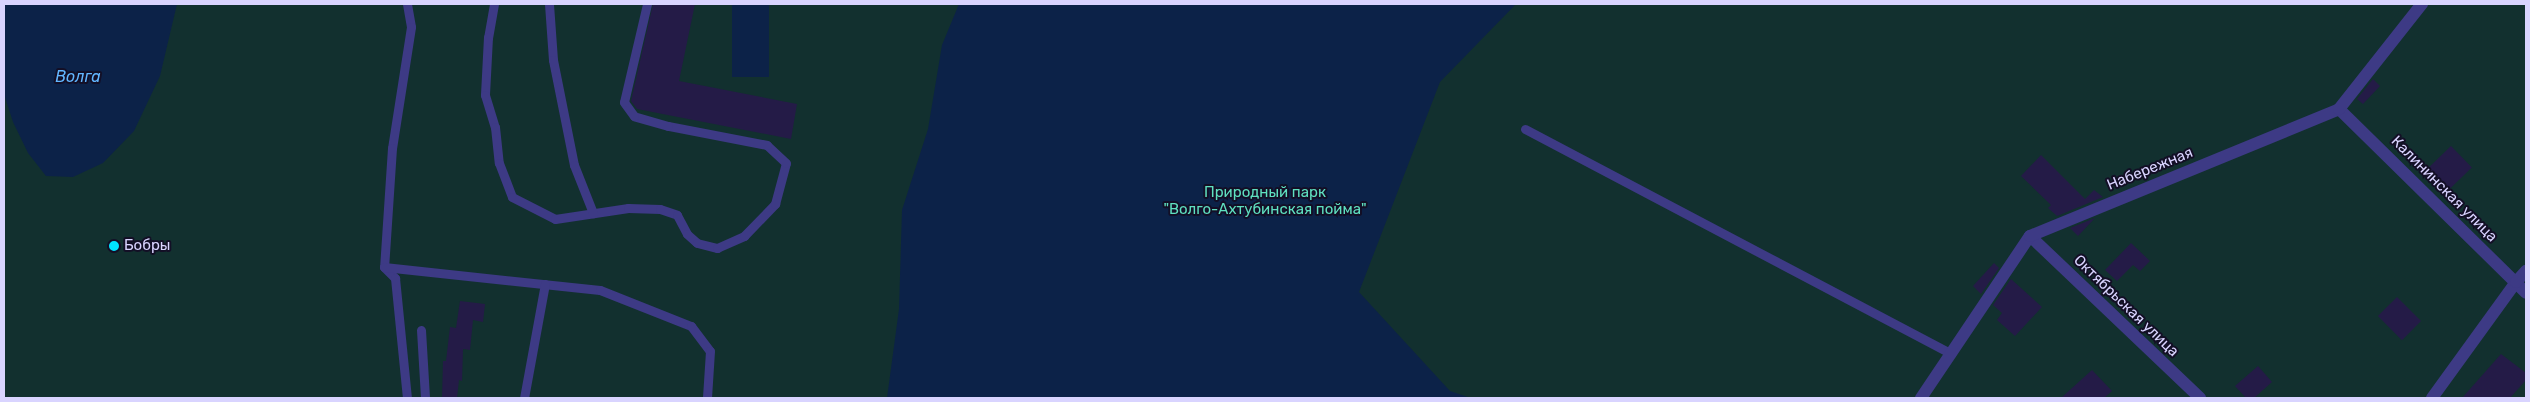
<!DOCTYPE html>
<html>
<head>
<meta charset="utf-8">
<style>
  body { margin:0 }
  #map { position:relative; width:2530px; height:402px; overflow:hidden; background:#130f26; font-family:Rubik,sans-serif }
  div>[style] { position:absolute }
  .green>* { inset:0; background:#12302f; transform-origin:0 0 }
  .water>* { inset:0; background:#0c2248; transform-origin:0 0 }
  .building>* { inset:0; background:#241b47; transform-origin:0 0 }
  .lane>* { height:9px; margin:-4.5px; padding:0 4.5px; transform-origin:4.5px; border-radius:4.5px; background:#3d3a85 }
  .street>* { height:12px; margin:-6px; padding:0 6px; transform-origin:6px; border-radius:6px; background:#3d3a85 }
  .dots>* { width:14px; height:14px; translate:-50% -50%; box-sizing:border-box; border:2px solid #130f26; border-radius:50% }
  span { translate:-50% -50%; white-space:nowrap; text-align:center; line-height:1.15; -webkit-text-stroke:4px #130f26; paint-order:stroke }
  .street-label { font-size:15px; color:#d9d4ff }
  .park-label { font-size:15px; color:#5fe0c0 }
  .poi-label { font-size:15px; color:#d9d4ff }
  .left { translate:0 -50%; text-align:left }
  .water-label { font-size:16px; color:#62b6ff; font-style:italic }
  .frame { position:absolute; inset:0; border:5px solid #d9d4ff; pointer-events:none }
</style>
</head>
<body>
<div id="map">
  <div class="green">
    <i style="left:4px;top:4px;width:2522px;height:394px"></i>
  </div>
  <div class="water">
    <i style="clip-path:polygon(4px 4px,177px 4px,160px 76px,134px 131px,103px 163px,73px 177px,46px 176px,28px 153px,13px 122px,4px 94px)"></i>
    <i style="left:732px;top:4px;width:37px;height:73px"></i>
    <i style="clip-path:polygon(959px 4px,1516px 4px,1440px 82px,1359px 292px,1450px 391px,1471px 398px,887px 398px,899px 309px,902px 210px,928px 129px,942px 45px)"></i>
  </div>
  <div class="building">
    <i style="clip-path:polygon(653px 4px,695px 4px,679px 81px,797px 104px,791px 139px,637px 109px,631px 101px)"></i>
    <i style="clip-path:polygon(2373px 79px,2380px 86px,2363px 104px,2357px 99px)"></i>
    <i style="left:2451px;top:146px;width:30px;height:32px;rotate:46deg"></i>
    <i style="clip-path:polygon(2041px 155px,2085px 199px,2094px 190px,2103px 197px,2057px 216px,2048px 208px,2051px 205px,2021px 176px)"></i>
    <i style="clip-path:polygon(2095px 218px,2078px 236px,2070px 228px)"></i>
    <i style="clip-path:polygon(2131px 243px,2150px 261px,2140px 271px,2133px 265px,2117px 281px,2105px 270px)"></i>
    <i style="clip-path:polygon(1994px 263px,1999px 268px,1981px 294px,1973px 286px)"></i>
    <i style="clip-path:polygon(2011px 279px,2042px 307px,2015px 336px,1997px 320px,2002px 313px,1993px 305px)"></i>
    <i style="left:2397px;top:297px;width:34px;height:27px;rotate:45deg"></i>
    <i style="clip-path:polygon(460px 301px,485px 304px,483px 322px,473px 320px,470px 350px,463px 349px,462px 381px,459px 380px,457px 398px,442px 398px,443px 361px,446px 361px,450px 327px,456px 328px)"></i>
    <i style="clip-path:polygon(2501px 354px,2526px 373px,2526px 380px,2510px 398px,2462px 398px)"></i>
    <i style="clip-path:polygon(2258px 366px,2272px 382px,2254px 398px,2246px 398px,2235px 386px)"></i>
    <i style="clip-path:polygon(2092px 370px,2112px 391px,2104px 398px,2061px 398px)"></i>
  </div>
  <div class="lane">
    <i style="left:407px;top:4px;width:23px;rotate:80deg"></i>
    <i style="left:411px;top:27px;width:122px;rotate:98.9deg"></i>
    <i style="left:392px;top:148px;width:119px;rotate:93.8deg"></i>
    <i style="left:384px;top:267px;width:16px;rotate:45deg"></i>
    <i style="left:395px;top:278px;width:121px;rotate:84.3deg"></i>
    <i style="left:494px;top:4px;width:34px;rotate:100deg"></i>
    <i style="left:488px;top:37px;width:58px;rotate:93deg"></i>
    <i style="left:485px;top:95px;width:34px;rotate:73deg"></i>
    <i style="left:495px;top:127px;width:36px;rotate:84deg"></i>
    <i style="left:499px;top:163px;width:36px;rotate:69deg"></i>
    <i style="left:512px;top:197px;width:48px;rotate:27.1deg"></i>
    <i style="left:555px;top:219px;width:74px;rotate:-8.6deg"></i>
    <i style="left:628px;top:208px;width:32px;rotate:2deg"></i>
    <i style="left:660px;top:209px;width:18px;rotate:19deg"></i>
    <i style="left:677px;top:215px;width:21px;rotate:62deg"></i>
    <i style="left:687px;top:234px;width:13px;rotate:42deg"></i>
    <i style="left:697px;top:243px;width:21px;rotate:14deg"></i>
    <i style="left:717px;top:248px;width:30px;rotate:-24deg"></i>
    <i style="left:744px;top:236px;width:45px;rotate:-45.9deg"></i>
    <i style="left:775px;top:204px;width:42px;rotate:-75deg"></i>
    <i style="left:786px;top:163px;width:26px;rotate:-137deg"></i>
    <i style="left:767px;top:145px;width:101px;rotate:-169.1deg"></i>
    <i style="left:668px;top:126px;width:35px;rotate:-164deg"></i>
    <i style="left:634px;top:116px;width:17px;rotate:-126deg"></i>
    <i style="left:624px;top:102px;width:101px;rotate:-76.8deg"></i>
    <i style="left:549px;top:4px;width:56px;rotate:85.9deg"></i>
    <i style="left:553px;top:60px;width:107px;rotate:78.7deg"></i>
    <i style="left:574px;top:165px;width:52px;rotate:68.4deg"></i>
    <i style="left:1525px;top:129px;width:482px;rotate:27.8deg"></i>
    <i style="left:384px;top:267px;width:217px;rotate:6.1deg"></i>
    <i style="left:600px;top:290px;width:98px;rotate:21.6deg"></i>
    <i style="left:691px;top:326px;width:31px;rotate:53deg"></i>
    <i style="left:710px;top:351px;width:47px;rotate:93.7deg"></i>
    <i style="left:421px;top:330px;width:68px;rotate:86.6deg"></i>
    <i style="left:524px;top:398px;width:116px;rotate:-79.6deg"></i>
  </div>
  <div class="street">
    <i style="left:2339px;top:109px;width:262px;rotate:44.5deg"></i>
    <i style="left:2030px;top:236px;width:235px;rotate:43.6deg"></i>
    <i style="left:1921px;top:398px;width:195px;rotate:-56.1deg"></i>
    <i style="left:2030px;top:236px;width:334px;rotate:-22.3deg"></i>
    <i style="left:2339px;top:109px;width:134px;rotate:-51.7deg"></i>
    <i style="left:2432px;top:398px;width:143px;rotate:-54.1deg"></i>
    <i style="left:2516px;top:282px;width:15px;rotate:-48deg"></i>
  </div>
  <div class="dots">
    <i style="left:114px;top:246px;background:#00e5ff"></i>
  </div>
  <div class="street-label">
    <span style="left:2150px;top:169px;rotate:-22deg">Набережная</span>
    <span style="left:2444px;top:189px;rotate:45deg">Калининская улица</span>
    <span style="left:2126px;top:306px;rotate:44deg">Октябрьская улица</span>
  </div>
  <div class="park-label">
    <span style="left:1265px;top:201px">Природный парк<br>"Волго-Ахтубинская пойма"</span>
  </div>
  <div class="poi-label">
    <span class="left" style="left:124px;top:246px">Бобры</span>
  </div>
  <div class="water-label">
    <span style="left:78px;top:77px">Волга</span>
  </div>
  <div class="frame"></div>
</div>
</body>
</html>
